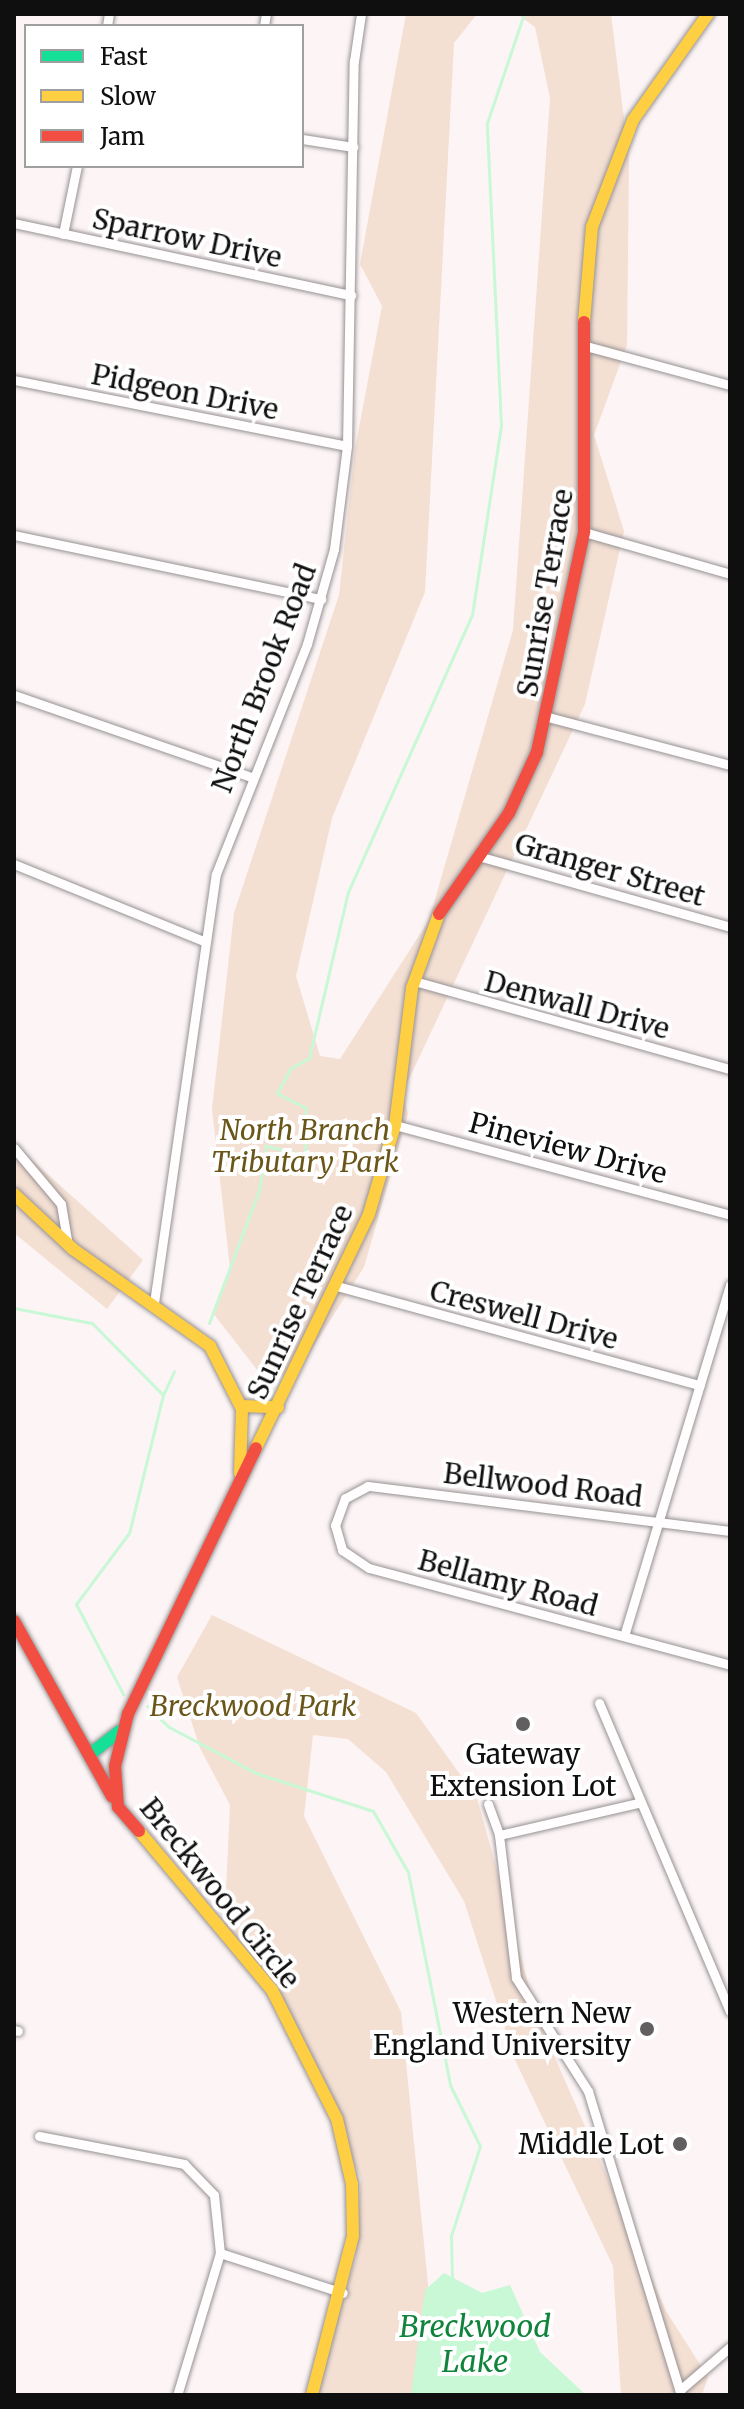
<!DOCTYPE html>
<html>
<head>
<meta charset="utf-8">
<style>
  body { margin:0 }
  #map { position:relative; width:744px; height:2409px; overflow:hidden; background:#fcf4f5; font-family:Merriweather,serif }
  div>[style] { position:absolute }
  .green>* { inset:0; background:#f4dfd3 }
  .water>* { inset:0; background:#c8f8d6 }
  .stream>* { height:3px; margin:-1.5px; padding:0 1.5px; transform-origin:1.5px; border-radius:1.5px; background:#c8f8d6 }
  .roads { filter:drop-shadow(0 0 2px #969293) drop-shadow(0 0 2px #969293) }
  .street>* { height:9px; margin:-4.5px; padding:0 4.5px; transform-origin:4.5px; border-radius:4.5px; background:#fffdfe }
  .fast>* { height:12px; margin:-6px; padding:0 6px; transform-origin:6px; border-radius:6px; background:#16e098 }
  .slow>* { height:12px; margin:-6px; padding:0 6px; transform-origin:6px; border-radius:6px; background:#ffcf43 }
  .jam>* { height:12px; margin:-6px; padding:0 6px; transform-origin:6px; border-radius:6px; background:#f24e42 }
  .dots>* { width:22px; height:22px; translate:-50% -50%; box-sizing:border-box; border:4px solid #fff; border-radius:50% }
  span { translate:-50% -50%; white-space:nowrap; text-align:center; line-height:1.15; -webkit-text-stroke:8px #fff; paint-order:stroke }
  .street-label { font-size:28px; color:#0f0f0f }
  .park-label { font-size:28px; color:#6b561a; font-style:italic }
  .poi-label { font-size:28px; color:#0f0f0f }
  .right { translate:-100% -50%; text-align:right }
  .water-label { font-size:30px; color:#10843c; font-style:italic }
  .frame { position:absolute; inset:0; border:16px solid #0f0f0f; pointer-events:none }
  .legend { position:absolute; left:24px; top:24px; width:280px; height:144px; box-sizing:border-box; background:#fff; border:2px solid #9f9f9f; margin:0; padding:10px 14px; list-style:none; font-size:24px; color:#0f0f0f }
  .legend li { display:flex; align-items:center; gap:16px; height:40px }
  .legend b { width:40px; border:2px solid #9f9f9f }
</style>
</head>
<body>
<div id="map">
  <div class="green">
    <i style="clip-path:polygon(406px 14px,477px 14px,454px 43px,425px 592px,332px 818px,296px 976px,320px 1056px,340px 1059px,429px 920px,513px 630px,550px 98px,535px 27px,517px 14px,611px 14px,629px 159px,627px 345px,594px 435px,624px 531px,585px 704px,402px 1094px,408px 1114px,364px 1267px,303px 1363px,268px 1384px,213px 1313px,230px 1268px,212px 1109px,234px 913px,339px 595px,355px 449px,382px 306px,360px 264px)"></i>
    <i style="clip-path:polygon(14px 1144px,143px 1260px,107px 1309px,14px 1233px)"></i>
    <i style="clip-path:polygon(212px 1615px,416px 1713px,477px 1798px,538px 2019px,666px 2311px,708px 2377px,702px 2395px,621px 2395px,613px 2266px,515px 2060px,464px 1901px,386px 1772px,348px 1739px,313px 1735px,304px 1816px,401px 2012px,439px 2395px,313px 2395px,356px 2257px,361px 2178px,294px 2032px,224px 1934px,230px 1805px,200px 1748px,177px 1677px)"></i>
  </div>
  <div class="water">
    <i style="clip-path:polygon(444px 2273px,482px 2293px,510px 2285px,540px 2352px,586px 2395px,411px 2395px,425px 2290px)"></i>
  </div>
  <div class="stream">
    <i style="left:14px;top:1308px;width:79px;rotate:10.9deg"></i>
    <i style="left:92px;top:1323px;width:101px;rotate:45.4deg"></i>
    <i style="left:163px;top:1395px;width:142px;rotate:103.8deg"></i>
    <i style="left:129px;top:1533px;width:89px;rotate:126.7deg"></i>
    <i style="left:76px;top:1604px;width:102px;rotate:62.4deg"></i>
    <i style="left:209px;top:1323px;width:142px;rotate:-69.4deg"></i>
    <i style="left:259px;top:1190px;width:45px;rotate:-81deg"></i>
    <i style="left:266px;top:1146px;width:40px;rotate:13deg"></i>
    <i style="left:305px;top:1155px;width:47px;rotate:-88.8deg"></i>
    <i style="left:306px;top:1108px;width:33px;rotate:-153deg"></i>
    <i style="left:277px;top:1093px;width:29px;rotate:-61deg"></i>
    <i style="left:291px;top:1068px;width:21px;rotate:-29deg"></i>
    <i style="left:309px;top:1058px;width:171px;rotate:-76.8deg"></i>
    <i style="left:348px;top:892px;width:303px;rotate:-65.9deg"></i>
    <i style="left:472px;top:615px;width:192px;rotate:-81.3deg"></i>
    <i style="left:501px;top:425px;width:302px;rotate:-92.7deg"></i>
    <i style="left:487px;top:123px;width:115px;rotate:-71.3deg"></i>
    <i style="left:163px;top:1395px;width:26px;rotate:-65deg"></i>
    <i style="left:147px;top:1706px;width:30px;rotate:44deg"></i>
    <i style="left:169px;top:1727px;width:98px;rotate:27.9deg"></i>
    <i style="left:256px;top:1773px;width:123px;rotate:18deg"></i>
    <i style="left:373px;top:1811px;width:70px;rotate:60.2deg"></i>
    <i style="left:408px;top:1872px;width:217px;rotate:78.8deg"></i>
    <i style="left:450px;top:2085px;width:68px;rotate:63.8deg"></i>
    <i style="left:480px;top:2146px;width:95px;rotate:107.9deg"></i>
    <i style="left:451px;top:2236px;width:42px;rotate:88.6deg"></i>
  </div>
  <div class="roads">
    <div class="street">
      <i style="left:107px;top:26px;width:12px;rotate:-81deg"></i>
      <i style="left:264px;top:26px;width:12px;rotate:-81deg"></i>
      <i style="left:302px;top:139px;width:52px;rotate:8.9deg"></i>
      <i style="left:14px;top:223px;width:345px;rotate:12.1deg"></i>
      <i style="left:63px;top:234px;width:69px;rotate:-78.4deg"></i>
      <i style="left:586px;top:346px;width:149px;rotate:15.2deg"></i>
      <i style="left:14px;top:380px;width:339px;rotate:11.2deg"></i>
      <i style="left:584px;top:532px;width:152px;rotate:16deg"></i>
      <i style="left:14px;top:535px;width:314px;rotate:11.8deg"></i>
      <i style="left:14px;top:695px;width:251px;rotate:19.1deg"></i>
      <i style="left:548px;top:717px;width:188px;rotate:14.8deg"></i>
      <i style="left:478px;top:856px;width:262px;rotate:15.7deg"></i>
      <i style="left:14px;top:864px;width:205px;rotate:22.1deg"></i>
      <i style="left:414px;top:981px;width:328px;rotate:15.6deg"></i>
      <i style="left:395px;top:1125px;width:347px;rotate:15deg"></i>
      <i style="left:14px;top:1148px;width:73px;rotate:50deg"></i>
      <i style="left:61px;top:1204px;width:43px;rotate:80.5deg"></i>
      <i style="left:337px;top:1286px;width:376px;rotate:15.3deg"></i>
      <i style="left:154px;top:1303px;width:433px;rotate:-81.8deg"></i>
      <i style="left:216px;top:874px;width:247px;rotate:-68.4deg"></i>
      <i style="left:307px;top:644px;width:99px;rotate:-74.1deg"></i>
      <i style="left:334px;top:549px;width:104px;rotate:-82.8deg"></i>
      <i style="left:347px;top:446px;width:385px;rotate:-89deg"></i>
      <i style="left:354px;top:61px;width:48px;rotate:-81.5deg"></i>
      <i style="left:730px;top:1531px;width:365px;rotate:-172.9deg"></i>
      <i style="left:368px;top:1486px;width:26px;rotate:152deg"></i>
      <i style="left:345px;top:1498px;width:29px;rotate:110deg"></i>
      <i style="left:335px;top:1525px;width:26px;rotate:74deg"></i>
      <i style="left:342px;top:1550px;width:32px;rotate:34deg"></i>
      <i style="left:369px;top:1568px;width:374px;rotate:15deg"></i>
      <i style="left:624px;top:1636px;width:367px;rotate:-73.2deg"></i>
      <i style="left:599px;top:1703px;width:335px;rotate:67deg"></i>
      <i style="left:488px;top:1804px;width:33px;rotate:70deg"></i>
      <i style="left:499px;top:1835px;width:144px;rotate:83.2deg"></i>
      <i style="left:516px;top:1978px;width:134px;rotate:57.5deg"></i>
      <i style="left:588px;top:2091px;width:318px;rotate:73deg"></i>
      <i style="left:499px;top:1835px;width:143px;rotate:-13deg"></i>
      <i style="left:14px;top:2030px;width:4px;rotate:14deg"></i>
      <i style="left:39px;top:2136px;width:148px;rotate:10.9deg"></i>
      <i style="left:184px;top:2164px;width:43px;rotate:45.9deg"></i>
      <i style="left:214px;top:2195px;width:58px;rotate:84.1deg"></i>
      <i style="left:220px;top:2253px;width:148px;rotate:106.8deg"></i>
      <i style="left:220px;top:2253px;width:129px;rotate:18deg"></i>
      <i style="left:680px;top:2390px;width:66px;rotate:-40.7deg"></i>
    </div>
    <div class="fast">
      <i style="left:89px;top:1755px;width:39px;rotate:-38deg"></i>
    </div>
    <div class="slow">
      <i style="left:584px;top:322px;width:95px;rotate:-85.2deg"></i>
      <i style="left:592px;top:227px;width:115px;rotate:-69deg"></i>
      <i style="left:633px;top:120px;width:130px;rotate:-54.7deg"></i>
      <i style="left:14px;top:1194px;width:81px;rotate:43deg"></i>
      <i style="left:73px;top:1249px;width:168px;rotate:35.3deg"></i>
      <i style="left:210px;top:1346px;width:71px;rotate:63.1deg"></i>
      <i style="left:242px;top:1409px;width:64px;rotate:91.8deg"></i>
      <i style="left:241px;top:1406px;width:37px;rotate:2deg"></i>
      <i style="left:256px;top:1448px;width:260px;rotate:-64.2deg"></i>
      <i style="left:369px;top:1214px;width:93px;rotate:-73.7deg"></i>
      <i style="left:395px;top:1125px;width:138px;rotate:-82.9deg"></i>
      <i style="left:412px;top:988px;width:79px;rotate:-70deg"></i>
      <i style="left:139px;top:1831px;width:207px;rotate:50.1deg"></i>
      <i style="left:272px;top:1990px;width:144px;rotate:63.3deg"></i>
      <i style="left:337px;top:2119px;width:67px;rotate:77deg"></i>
      <i style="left:352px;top:2184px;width:52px;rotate:88.9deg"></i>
      <i style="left:353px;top:2236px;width:164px;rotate:104.5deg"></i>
    </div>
    <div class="jam">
      <i style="left:439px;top:914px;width:123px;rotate:-55.3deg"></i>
      <i style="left:509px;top:813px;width:67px;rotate:-65.3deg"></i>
      <i style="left:537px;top:752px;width:225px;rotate:-77.9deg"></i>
      <i style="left:584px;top:532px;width:210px;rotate:-90deg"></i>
      <i style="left:14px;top:1621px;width:201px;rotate:60.8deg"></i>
      <i style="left:139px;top:1831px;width:32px;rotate:-131deg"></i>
      <i style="left:118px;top:1807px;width:41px;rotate:-94.2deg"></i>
      <i style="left:115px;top:1766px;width:54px;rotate:-76deg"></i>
      <i style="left:128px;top:1714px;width:295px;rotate:-64.3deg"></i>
    </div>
  </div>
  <div class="dots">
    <i style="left:523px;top:1724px;background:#625f60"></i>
    <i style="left:647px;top:2029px;background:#625f60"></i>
    <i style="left:680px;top:2144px;background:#625f60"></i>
  </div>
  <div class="street-label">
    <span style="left:187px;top:238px;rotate:12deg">Sparrow Drive</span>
    <span style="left:185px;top:392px;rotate:11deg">Pidgeon Drive</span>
    <span style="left:545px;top:593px;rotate:-80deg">Sunrise Terrace</span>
    <span style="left:264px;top:678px;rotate:-69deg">North Brook Road</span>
    <span style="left:610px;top:870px;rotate:16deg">Granger Street</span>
    <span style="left:577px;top:1005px;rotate:15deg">Denwall Drive</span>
    <span style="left:568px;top:1148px;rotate:15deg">Pineview Drive</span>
    <span style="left:300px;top:1302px;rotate:-65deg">Sunrise Terrace</span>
    <span style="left:524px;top:1315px;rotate:15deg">Creswell Drive</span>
    <span style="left:543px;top:1485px;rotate:7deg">Bellwood Road</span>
    <span style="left:508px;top:1583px;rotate:15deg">Bellamy Road</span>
    <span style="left:220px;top:1893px;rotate:51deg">Breckwood Circle</span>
  </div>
  <div class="park-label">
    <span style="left:305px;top:1146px">North Branch<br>Tributary Park</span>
    <span style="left:253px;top:1706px">Breckwood Park</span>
  </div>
  <div class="poi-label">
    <span style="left:523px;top:1770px">Gateway<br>Extension Lot</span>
    <span class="right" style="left:631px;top:2029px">Western New<br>England University</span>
    <span class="right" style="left:664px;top:2144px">Middle Lot</span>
  </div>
  <div class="water-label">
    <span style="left:475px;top:2343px">Breckwood<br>Lake</span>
  </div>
  <div class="frame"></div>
  <ul class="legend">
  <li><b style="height:10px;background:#16e098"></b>Fast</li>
  <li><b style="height:10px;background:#ffcf43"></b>Slow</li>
  <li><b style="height:10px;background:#f24e42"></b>Jam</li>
  </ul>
</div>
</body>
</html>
